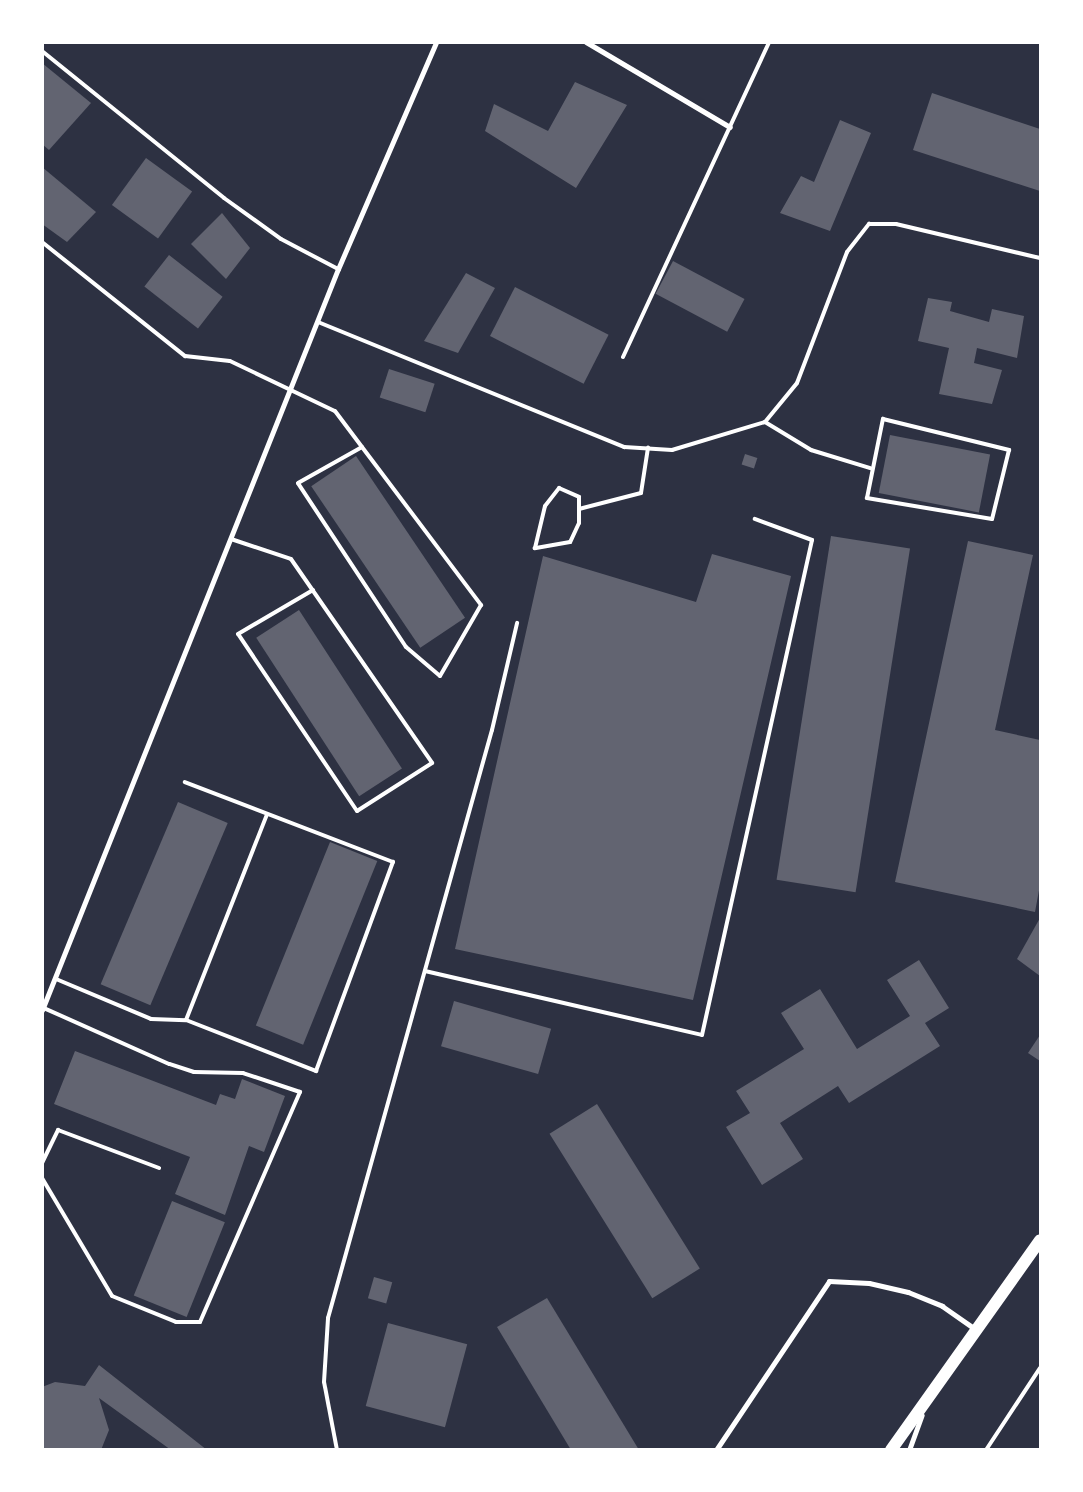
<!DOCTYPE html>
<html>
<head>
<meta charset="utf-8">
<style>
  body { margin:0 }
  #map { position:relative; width:1083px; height:1492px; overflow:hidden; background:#2d3142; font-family:"Fira Sans Condensed",sans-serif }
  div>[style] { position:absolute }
  .building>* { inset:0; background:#626471; transform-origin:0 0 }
  .service>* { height:4px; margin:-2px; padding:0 2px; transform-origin:2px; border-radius:2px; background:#fff }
  .minor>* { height:5px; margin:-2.5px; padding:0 2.5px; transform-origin:2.5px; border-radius:2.5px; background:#fff }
  .primary>* { height:12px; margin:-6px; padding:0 6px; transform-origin:6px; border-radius:6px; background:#fff }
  span { translate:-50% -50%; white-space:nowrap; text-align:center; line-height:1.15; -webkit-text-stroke:4px #fff; paint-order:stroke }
  .frame { position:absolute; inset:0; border:44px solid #fff; pointer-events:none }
</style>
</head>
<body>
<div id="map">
  <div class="building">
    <i style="clip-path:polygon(42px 63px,91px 103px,49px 150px,42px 144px)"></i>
    <i style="clip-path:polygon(575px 82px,627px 105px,576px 188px,485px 131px,494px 104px,548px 131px)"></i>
    <i style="clip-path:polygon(932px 93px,1040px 129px,1040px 191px,913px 150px)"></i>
    <i style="clip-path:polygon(840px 120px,871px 133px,830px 231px,780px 213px,801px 176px,814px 182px)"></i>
    <i style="left:146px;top:158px;width:57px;height:58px;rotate:36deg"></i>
    <i style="clip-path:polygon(42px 167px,96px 212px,67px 242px,42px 224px)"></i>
    <i style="clip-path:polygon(222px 213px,250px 248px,226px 279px,191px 244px)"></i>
    <i style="left:169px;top:255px;width:68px;height:40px;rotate:38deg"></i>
    <i style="left:673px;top:261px;width:81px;height:37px;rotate:28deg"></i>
    <i style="clip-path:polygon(466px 273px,495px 288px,458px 353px,424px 341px)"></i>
    <i style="left:515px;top:287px;width:105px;height:55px;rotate:27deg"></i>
    <i style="clip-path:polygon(928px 298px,952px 302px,950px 311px,989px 322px,992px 309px,1024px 316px,1017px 358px,977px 348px,974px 363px,1002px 370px,992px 404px,939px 394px,949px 348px,918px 341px)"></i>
    <i style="left:389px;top:369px;width:48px;height:30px;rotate:18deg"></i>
    <i style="left:890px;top:435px;width:102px;height:59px;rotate:11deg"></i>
    <i style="left:745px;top:454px;width:13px;height:11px;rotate:18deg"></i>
    <i style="left:356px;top:456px;width:195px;height:54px;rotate:56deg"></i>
    <i style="left:831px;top:536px;width:80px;height:348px;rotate:9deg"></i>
    <i style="clip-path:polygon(968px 541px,1033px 555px,995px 730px,1040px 740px,1040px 885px,1035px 912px,895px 882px)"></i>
    <i style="clip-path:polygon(712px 554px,791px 576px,693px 1000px,455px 949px,543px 556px,696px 602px)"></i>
    <i style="left:299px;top:610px;width:189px;height:51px;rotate:57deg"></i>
    <i style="left:178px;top:802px;width:54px;height:198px;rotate:23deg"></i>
    <i style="left:330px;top:842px;width:51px;height:198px;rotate:22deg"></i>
    <i style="clip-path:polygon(1040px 918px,1040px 976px,1017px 959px)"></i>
    <i style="clip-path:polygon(919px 960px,949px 1008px,925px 1023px,940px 1046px,849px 1103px,838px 1086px,780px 1123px,803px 1159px,762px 1185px,726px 1127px,750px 1113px,736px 1091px,804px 1049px,781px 1013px,820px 989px,857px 1049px,910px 1016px,887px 980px)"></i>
    <i style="left:454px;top:1001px;width:101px;height:47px;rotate:16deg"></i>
    <i style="clip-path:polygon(1040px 1035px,1040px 1061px,1028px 1053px)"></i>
    <i style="clip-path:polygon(75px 1051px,216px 1105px,220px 1094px,235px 1099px,242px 1079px,285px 1096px,264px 1152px,249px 1146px,225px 1215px,175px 1194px,190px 1157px,54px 1104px)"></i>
    <i style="left:597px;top:1104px;width:194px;height:56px;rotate:58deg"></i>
    <i style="left:172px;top:1201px;width:57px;height:102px;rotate:22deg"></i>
    <i style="left:374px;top:1277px;width:19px;height:22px;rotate:16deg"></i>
    <i style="clip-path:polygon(547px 1298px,639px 1450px,571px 1450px,497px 1327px)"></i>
    <i style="left:388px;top:1323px;width:82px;height:86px;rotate:15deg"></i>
    <i style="clip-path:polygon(99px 1365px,207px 1450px,171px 1450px,99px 1398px,109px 1430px,101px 1450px,42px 1450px,42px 1387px,55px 1382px,85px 1386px)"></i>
  </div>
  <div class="service">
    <i style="left:42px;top:51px;width:234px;rotate:38.9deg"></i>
    <i style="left:224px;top:198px;width:70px;rotate:35.7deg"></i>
    <i style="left:281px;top:239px;width:64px;rotate:27.8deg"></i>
    <i style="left:42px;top:242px;width:183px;rotate:38.6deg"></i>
    <i style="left:185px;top:356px;width:45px;rotate:6.3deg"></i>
    <i style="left:230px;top:361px;width:116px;rotate:25.5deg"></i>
    <i style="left:335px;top:411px;width:45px;rotate:53.1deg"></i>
    <i style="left:362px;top:447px;width:198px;rotate:53deg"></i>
    <i style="left:481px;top:605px;width:82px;rotate:120deg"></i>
    <i style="left:440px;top:676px;width:45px;rotate:-139.5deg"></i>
    <i style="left:406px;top:647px;width:196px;rotate:-123.4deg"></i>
    <i style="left:298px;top:483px;width:73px;rotate:-29.4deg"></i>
    <i style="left:318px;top:322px;width:331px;rotate:22.2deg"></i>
    <i style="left:624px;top:447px;width:48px;rotate:3.6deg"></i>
    <i style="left:672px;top:450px;width:97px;rotate:-16.8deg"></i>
    <i style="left:765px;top:422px;width:50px;rotate:-50.6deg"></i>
    <i style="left:797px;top:383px;width:140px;rotate:-69.1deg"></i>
    <i style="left:847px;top:252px;width:36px;rotate:-52deg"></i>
    <i style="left:869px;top:224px;width:27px"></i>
    <i style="left:896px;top:224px;width:148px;rotate:13.3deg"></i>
    <i style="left:623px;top:357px;width:347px;rotate:-65.1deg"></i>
    <i style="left:883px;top:419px;width:130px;rotate:13.8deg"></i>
    <i style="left:1009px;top:450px;width:71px;rotate:103.8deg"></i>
    <i style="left:992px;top:519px;width:127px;rotate:-170.5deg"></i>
    <i style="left:867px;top:498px;width:81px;rotate:-78.6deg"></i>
    <i style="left:765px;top:422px;width:54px;rotate:31.3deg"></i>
    <i style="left:811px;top:450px;width:62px;rotate:17deg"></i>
    <i style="left:559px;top:488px;width:22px;rotate:24deg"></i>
    <i style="left:579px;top:497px;width:26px;rotate:90deg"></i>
    <i style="left:579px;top:523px;width:21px;rotate:115deg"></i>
    <i style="left:570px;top:542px;width:36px;rotate:170deg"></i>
    <i style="left:535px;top:548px;width:43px;rotate:-76.6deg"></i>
    <i style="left:545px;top:506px;width:23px;rotate:-52deg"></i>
    <i style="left:579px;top:509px;width:64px;rotate:-14.5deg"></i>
    <i style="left:641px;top:493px;width:46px;rotate:-81.2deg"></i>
    <i style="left:231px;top:539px;width:63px;rotate:18.4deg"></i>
    <i style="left:291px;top:559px;width:248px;rotate:55.3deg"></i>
    <i style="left:432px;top:763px;width:89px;rotate:147.4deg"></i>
    <i style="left:357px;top:811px;width:213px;rotate:-123.9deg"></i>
    <i style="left:238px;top:634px;width:87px;rotate:-30.4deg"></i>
    <i style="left:425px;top:971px;width:284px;rotate:13deg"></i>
    <i style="left:702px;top:1035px;width:507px;rotate:-77.47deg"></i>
    <i style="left:812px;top:540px;width:61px;rotate:-159.8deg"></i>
    <i style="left:56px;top:979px;width:103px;rotate:22.8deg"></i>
    <i style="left:151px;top:1019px;width:35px;rotate:2deg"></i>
    <i style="left:186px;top:1020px;width:140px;rotate:21.4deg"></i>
    <i style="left:316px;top:1071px;width:223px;rotate:-69.8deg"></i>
    <i style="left:393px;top:862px;width:223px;rotate:-159deg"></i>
    <i style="left:186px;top:1020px;width:221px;rotate:-68.5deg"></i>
    <i style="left:42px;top:1163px;width:37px;rotate:-64deg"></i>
    <i style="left:58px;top:1130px;width:108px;rotate:20.6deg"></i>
    <i style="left:42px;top:1178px;width:137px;rotate:59.3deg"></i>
    <i style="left:112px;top:1296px;width:69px;rotate:22.1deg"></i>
    <i style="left:176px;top:1322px;width:24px"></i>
    <i style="left:200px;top:1322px;width:251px;rotate:-66.5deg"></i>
    <i style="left:300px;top:1092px;width:60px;rotate:-161.6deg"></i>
    <i style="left:243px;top:1073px;width:49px;rotate:-178.8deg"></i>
    <i style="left:194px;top:1072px;width:26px;rotate:-162deg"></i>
    <i style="left:169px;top:1064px;width:137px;rotate:-155.9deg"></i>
    <i style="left:337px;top:1450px;width:69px;rotate:-100.8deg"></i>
    <i style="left:324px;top:1382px;width:64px;rotate:-86.4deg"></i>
    <i style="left:328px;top:1318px;width:610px;rotate:-74.42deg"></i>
    <i style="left:492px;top:730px;width:110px;rotate:-76.8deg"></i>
    <i style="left:986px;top:1450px;width:98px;rotate:-56.6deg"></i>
  </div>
  <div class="minor">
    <i style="left:586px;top:42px;width:167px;rotate:30.6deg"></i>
    <i style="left:42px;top:1010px;width:798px;rotate:-68.23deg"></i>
    <i style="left:338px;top:269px;width:247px;rotate:-66.6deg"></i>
    <i style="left:716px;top:1450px;width:203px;rotate:-56.2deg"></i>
    <i style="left:829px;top:1281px;width:40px;rotate:2.9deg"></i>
    <i style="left:869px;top:1283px;width:40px;rotate:13deg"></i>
    <i style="left:908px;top:1292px;width:37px;rotate:22deg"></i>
    <i style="left:942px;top:1306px;width:40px;rotate:34.9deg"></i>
    <i style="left:909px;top:1450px;width:37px;rotate:-70deg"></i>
  </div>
  <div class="primary">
    <i style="left:891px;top:1450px;width:257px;rotate:-54.6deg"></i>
  </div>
  <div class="frame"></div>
</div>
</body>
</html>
